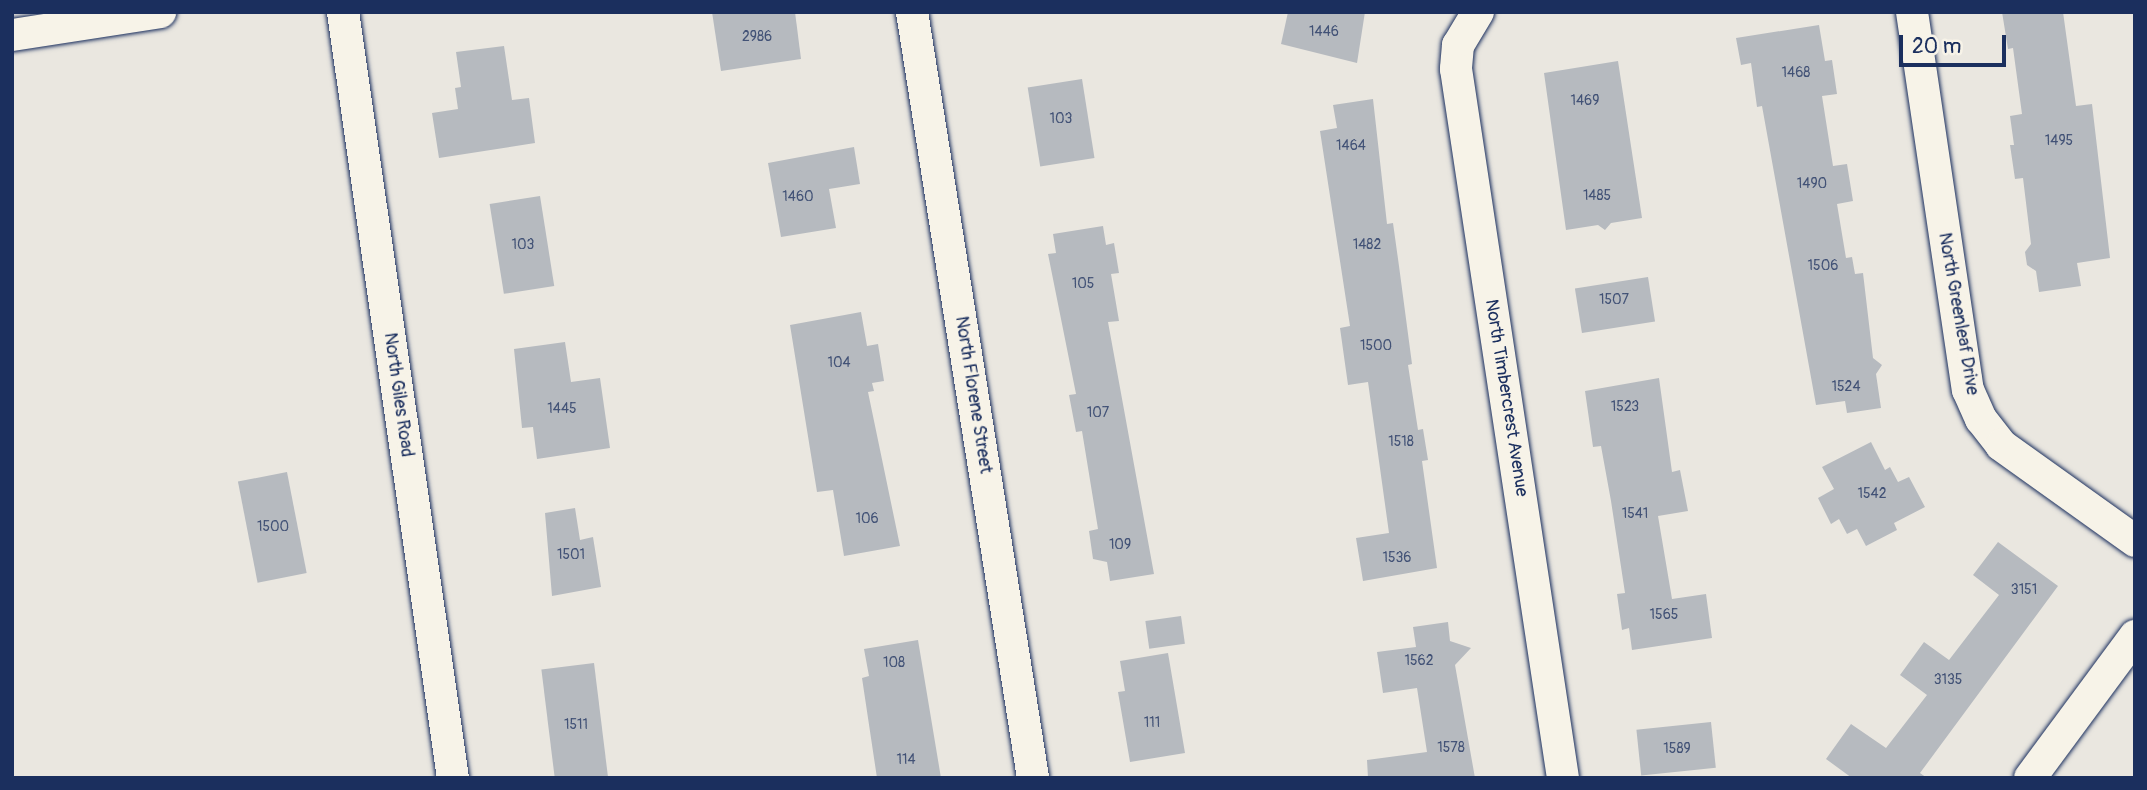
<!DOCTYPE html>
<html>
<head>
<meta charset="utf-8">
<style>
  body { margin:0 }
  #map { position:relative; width:2147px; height:790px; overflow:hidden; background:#eae7e0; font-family:Pangolin,sans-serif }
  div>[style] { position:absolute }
  .building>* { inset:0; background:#b6babf; transform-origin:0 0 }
  .roads { filter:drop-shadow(0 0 2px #1b2f5e) drop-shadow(0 0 2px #1b2f5e) }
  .street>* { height:32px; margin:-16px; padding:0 16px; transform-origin:16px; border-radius:16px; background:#f7f3e8 }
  span { translate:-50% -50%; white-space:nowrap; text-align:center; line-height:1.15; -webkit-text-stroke:7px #f7f3e8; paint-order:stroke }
  .number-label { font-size:14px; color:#425276 }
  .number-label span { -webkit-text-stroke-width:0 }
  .street-label { font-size:18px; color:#1b2f5e }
  .frame { position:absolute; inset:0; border:14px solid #1b2f5e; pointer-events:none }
  .scale { position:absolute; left:1899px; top:35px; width:107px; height:32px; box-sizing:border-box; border:4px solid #1b2f5e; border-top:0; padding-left:9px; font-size:21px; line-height:24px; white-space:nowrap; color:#1b2f5e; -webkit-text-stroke:5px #f7f3e8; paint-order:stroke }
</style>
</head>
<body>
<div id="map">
  <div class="building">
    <i style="clip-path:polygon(712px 12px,795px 12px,801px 59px,721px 71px)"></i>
    <i style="clip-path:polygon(1288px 12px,1365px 12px,1357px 63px,1281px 44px)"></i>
    <i style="clip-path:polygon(2002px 12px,2063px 12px,2076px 106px,2092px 104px,2110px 258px,2077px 263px,2081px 286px,2039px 292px,2036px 271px,2027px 265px,2025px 252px,2031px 244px,2023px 178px,2015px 179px,2010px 145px,2014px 145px,2010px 116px,2022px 114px,2013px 48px,2008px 49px)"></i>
    <i style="clip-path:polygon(1819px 25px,1825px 61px,1832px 60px,1837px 94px,1822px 96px,1833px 166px,1847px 164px,1853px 201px,1837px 204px,1846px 258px,1852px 257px,1855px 274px,1863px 273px,1873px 358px,1882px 365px,1876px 374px,1881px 408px,1847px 413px,1845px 401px,1816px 405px,1762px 106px,1757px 107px,1751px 63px,1741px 65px,1736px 38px)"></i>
    <i style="clip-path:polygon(504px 46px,512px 100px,529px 98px,535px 143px,439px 158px,432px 113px,458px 109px,455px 88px,461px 87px,456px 52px)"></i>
    <i style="clip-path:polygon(1618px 61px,1642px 218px,1611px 223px,1605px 230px,1598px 225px,1566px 230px,1544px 73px)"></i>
    <i style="left:1082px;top:79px;width:80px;height:55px;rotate:81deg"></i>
    <i style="clip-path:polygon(1373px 99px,1387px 224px,1393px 223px,1399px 266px,1412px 364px,1408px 365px,1418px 430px,1423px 429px,1428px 460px,1422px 461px,1437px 568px,1363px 581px,1356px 538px,1389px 533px,1368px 382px,1348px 385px,1340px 328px,1350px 326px,1320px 131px,1337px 128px,1333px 105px)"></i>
    <i style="clip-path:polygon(854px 147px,860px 184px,829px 189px,836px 228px,781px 237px,768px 163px)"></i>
    <i style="left:540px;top:196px;width:91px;height:51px;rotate:81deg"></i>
    <i style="clip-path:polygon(1103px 226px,1106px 245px,1114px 243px,1119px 273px,1111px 274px,1119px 321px,1108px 322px,1154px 574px,1110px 581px,1107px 562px,1093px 559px,1089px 531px,1098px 529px,1082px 431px,1076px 432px,1069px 395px,1076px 394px,1048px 254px,1056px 253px,1053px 234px)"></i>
    <i style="left:1648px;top:277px;width:45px;height:74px;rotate:81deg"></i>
    <i style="clip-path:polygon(861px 312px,867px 346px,878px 344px,884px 381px,872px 383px,874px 391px,868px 392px,900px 546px,844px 556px,833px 490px,817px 492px,790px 325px)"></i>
    <i style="clip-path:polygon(565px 342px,571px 382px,600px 378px,610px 448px,537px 459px,533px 427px,522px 428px,514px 349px)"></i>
    <i style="clip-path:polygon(1659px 378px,1672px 472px,1680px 470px,1688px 511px,1658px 516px,1672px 599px,1706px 594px,1712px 638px,1632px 650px,1629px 628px,1622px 630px,1617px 594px,1625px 593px,1611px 501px,1601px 446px,1593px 447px,1585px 391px)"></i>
    <i style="clip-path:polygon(1871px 442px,1885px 470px,1890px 467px,1898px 482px,1909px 477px,1925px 507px,1894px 523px,1897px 530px,1866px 546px,1857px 529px,1847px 534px,1839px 519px,1831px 524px,1818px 498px,1834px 489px,1822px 467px)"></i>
    <i style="left:287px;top:472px;width:103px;height:50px;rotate:79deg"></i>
    <i style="clip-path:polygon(575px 508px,580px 540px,593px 537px,601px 587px,552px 596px,545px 513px)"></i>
    <i style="clip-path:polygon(1998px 542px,2058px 586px,1920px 773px,1927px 778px,1852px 778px,1826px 759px,1851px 724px,1886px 748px,1927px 695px,1900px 675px,1924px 642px,1949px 660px,1999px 595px,1973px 575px)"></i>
    <i style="left:1181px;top:616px;width:28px;height:36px;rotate:82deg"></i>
    <i style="clip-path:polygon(1448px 622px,1450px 641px,1471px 648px,1455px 665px,1475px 778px,1368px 778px,1367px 760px,1427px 752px,1417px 688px,1383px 693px,1377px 652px,1416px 647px,1413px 627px)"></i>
    <i style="clip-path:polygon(918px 640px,941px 778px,877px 778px,862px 678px,869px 676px,864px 649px)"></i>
    <i style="clip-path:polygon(1168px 653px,1185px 753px,1130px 762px,1118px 692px,1125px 691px,1120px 661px)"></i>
    <i style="left:594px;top:663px;width:116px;height:53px;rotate:83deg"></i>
    <i style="left:1711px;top:722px;width:46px;height:75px;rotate:84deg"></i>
  </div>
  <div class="roads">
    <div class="street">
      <i style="left:343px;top:12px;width:774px;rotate:81.83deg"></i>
      <i style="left:912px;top:12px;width:775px;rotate:81.02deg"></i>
      <i style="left:1478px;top:12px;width:39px;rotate:121deg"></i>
      <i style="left:1458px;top:45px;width:24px;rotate:95deg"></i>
      <i style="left:1456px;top:69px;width:717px;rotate:81.42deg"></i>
      <i style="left:1912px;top:12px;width:382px;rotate:81.6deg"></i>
      <i style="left:1968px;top:390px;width:32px;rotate:66deg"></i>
      <i style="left:1981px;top:419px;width:33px;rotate:52deg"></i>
      <i style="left:2001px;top:445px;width:165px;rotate:35.6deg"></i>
      <i style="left:12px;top:35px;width:150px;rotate:-8.8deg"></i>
      <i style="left:2030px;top:778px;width:177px;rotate:-53.5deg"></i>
    </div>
  </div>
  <div class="number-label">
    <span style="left:1324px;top:32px">1446</span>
    <span style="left:757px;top:37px">2986</span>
    <span style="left:1796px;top:73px">1468</span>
    <span style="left:1585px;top:101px">1469</span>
    <span style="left:1061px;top:119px">103</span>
    <span style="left:2059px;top:141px">1495</span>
    <span style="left:1351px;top:146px">1464</span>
    <span style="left:1812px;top:184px">1490</span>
    <span style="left:1597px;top:196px">1485</span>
    <span style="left:798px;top:197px">1460</span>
    <span style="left:523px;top:245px">103</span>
    <span style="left:1367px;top:245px">1482</span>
    <span style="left:1823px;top:266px">1506</span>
    <span style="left:1083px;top:284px">105</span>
    <span style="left:1614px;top:300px">1507</span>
    <span style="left:1376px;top:346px">1500</span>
    <span style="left:839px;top:363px">104</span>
    <span style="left:1846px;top:387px">1524</span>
    <span style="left:1625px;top:407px">1523</span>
    <span style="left:562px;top:409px">1445</span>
    <span style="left:1098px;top:413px">107</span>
    <span style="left:1401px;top:442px">1518</span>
    <span style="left:1872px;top:494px">1542</span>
    <span style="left:1635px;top:514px">1541</span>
    <span style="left:867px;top:519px">106</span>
    <span style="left:273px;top:527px">1500</span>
    <span style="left:1120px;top:545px">109</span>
    <span style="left:571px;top:555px">1501</span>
    <span style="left:1397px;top:558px">1536</span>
    <span style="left:2024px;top:590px">3151</span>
    <span style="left:1664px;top:615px">1565</span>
    <span style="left:1419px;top:661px">1562</span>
    <span style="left:894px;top:663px">108</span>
    <span style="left:1948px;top:680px">3135</span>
    <span style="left:1152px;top:723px">111</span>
    <span style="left:576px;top:725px">1511</span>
    <span style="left:1451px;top:748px">1578</span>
    <span style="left:1677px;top:749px">1589</span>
    <span style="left:906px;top:760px">114</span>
  </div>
  <div class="street-label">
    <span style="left:1958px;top:314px;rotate:80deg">North Greenleaf Drive</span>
    <span style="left:398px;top:395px;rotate:82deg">North Giles Road</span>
    <span style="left:973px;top:395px;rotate:81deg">North Florene Street</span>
    <span style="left:1506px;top:398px;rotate:81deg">North Timbercrest Avenue</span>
  </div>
  <div class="frame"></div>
  <div class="scale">20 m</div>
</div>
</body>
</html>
